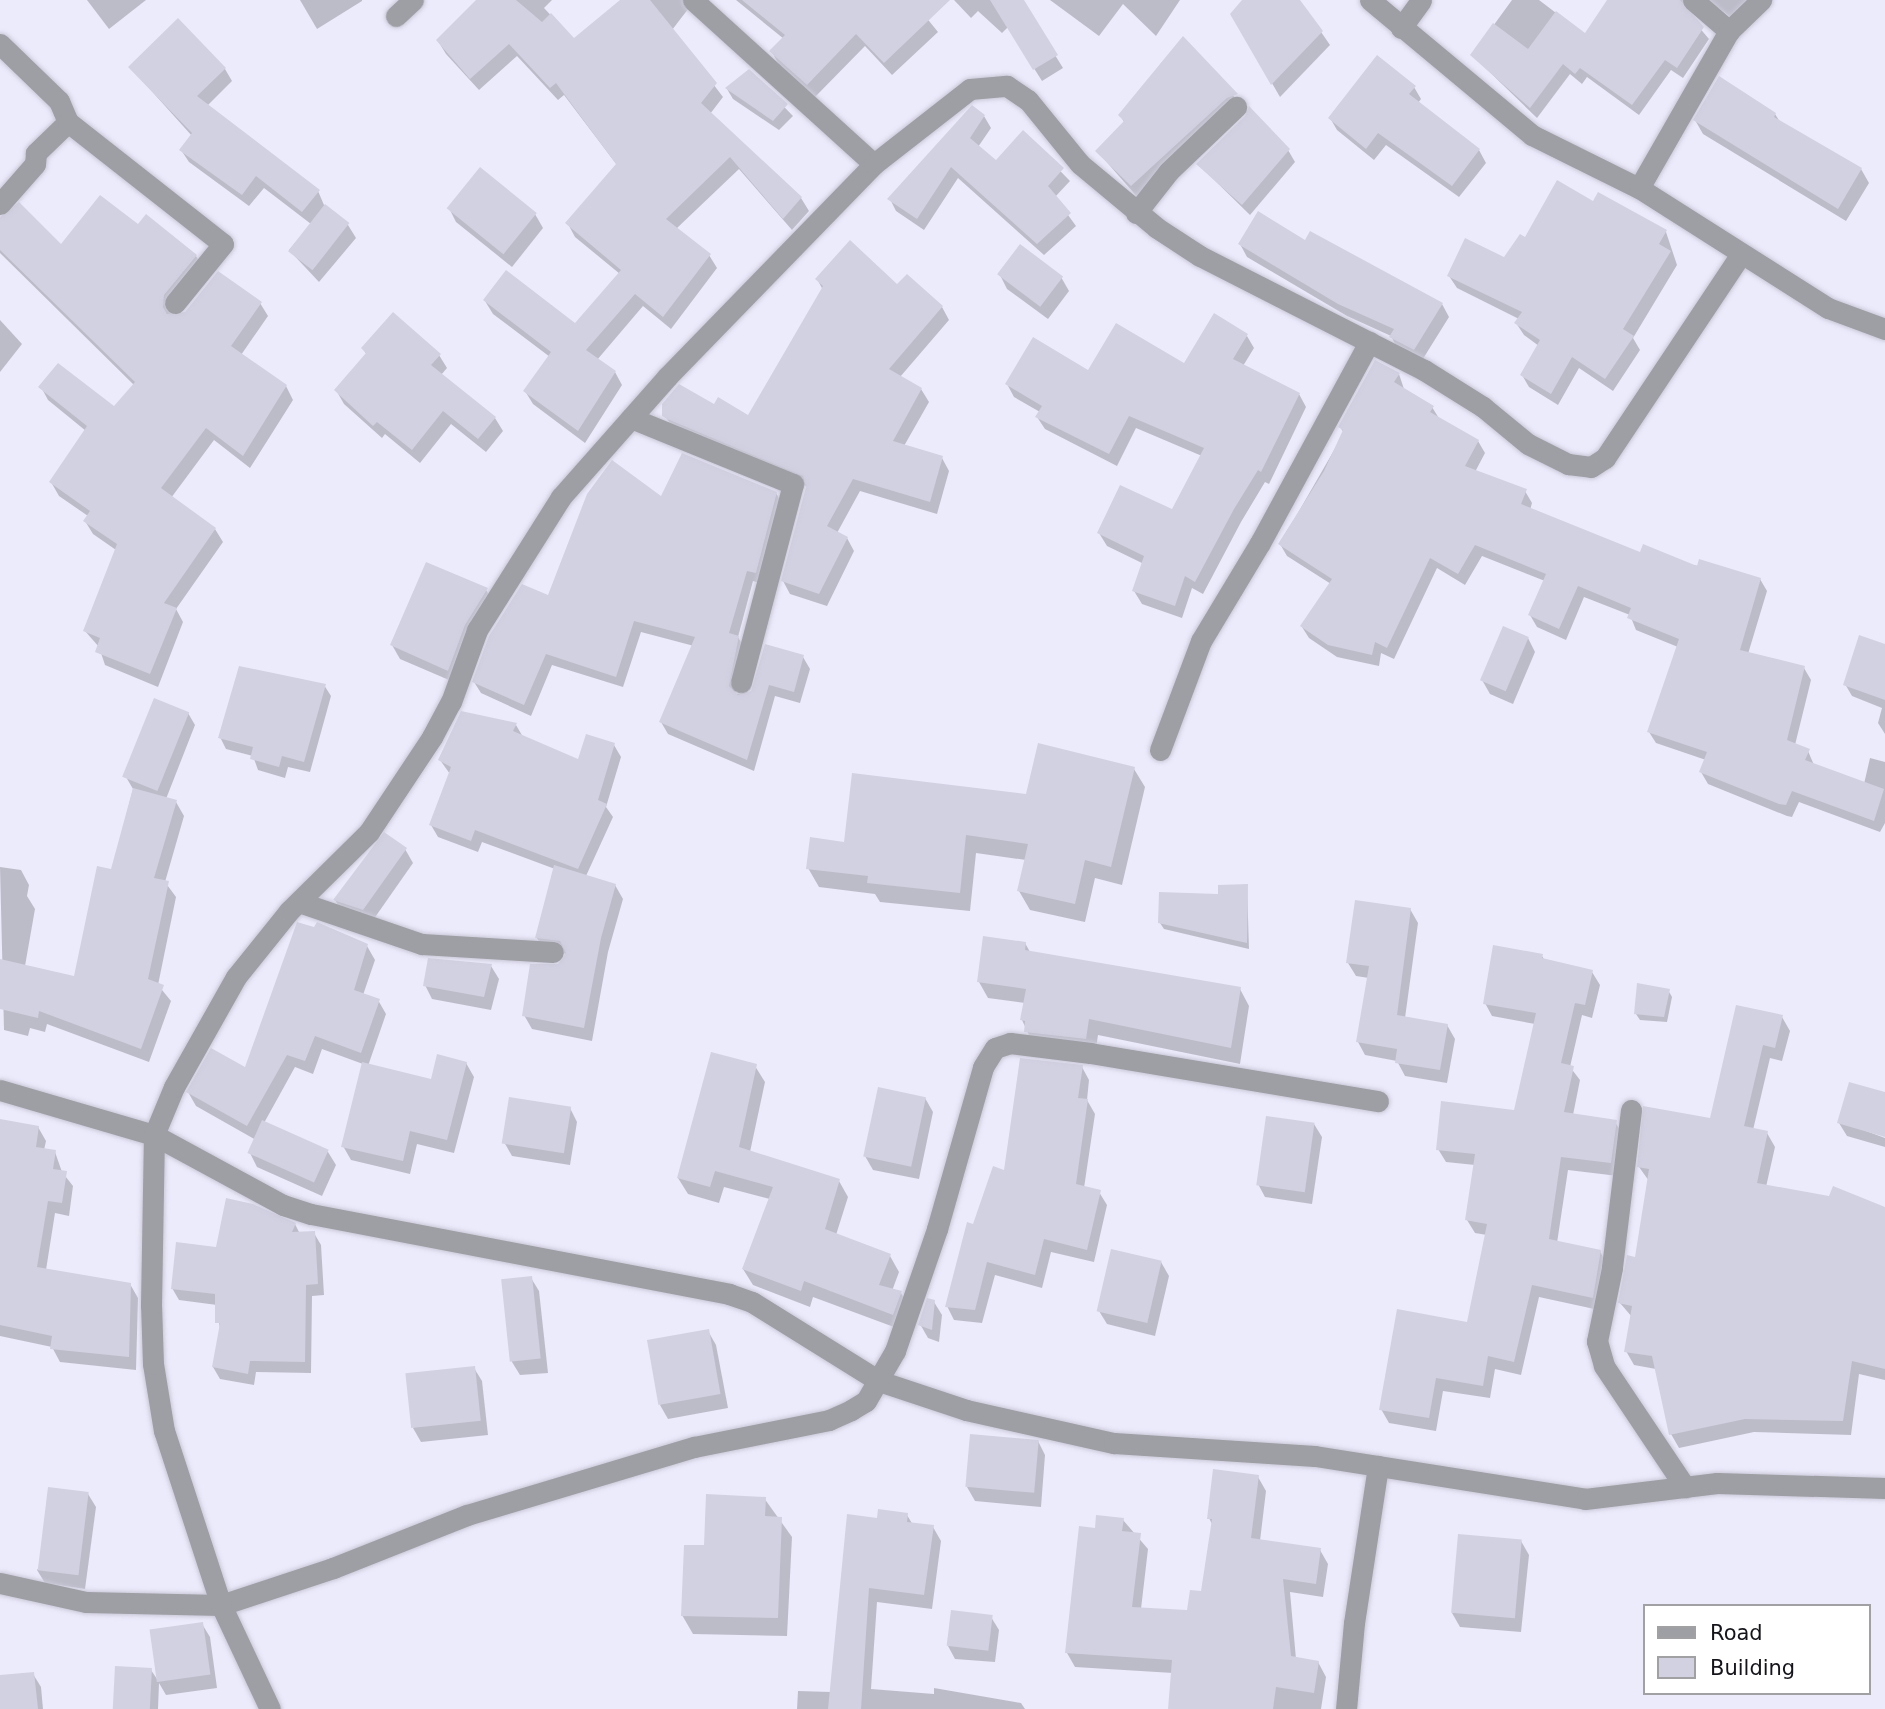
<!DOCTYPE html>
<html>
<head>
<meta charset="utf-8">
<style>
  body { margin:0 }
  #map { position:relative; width:1885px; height:1709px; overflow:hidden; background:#ecebfc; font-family:"DejaVu Sans",sans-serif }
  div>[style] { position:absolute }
  .shadow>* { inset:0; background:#0003 }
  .building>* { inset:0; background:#d2d1e2; transform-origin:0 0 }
  .roads { filter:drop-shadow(0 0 2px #cac9d8) drop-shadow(0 0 2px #cac9d8) }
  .minor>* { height:21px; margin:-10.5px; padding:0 10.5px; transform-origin:10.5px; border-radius:10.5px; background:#9e9ea5 }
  span { translate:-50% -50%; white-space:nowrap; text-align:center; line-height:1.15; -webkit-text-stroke:5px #fff; paint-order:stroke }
  .legend { position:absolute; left:1643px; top:1604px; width:228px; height:91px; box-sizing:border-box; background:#fff; border:2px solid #a1a1a3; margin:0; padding:9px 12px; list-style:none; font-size:21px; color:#15141a }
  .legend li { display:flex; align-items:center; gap:14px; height:35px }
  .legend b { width:35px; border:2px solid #a1a1a3 }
</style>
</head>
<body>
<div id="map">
  <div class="shadow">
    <i style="clip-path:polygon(87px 0,146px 0,109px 29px)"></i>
    <i style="clip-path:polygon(300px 0,362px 0,362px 1px,317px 29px)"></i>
    <i style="clip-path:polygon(479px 0,552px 0,544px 8px,574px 40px,622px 0,695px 0,672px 30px,723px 97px,710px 114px,801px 198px,809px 211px,792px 230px,739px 169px,676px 229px,709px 255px,717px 268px,671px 329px,643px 306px,597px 360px,615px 372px,622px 385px,585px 443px,533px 404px,525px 391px,550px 357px,493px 314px,485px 301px,575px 325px,620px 274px,575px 237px,568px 224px,617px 165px,564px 95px,558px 100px,517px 56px,479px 90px,446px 54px,438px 41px)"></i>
    <i style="clip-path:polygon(736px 0,912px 0,938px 32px,892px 75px,865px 46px,815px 97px,779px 65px,772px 52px,784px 39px)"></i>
    <i style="clip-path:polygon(954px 0,1021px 0,1063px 68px,1042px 81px,1008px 27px,1002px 33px,978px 11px,971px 18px)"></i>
    <i style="clip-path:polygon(1050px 0,1180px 0,1156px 36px,1123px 4px,1099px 36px)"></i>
    <i style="clip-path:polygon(1245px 0,1299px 0,1330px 45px,1280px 97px,1232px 14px)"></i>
    <i style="clip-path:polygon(1512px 0,1539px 0,1585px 35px,1609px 0,1697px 0,1687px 13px,1709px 39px,1683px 78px,1671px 70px,1639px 115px,1587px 77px,1582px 84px,1570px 74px,1537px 118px,1472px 55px)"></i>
    <i style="clip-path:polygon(1707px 0,1752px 0,1735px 20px)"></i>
    <i style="clip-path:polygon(1184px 39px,1244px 108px,1139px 199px,1097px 151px,1124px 122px,1120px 115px)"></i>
    <i style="clip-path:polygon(130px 67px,225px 69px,232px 81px,207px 106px,318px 191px,324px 205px,348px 225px,356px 238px,319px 282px,289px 250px,311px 224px,264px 188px,249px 206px,189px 162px,181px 150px,192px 136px)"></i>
    <i style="clip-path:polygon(749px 71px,793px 116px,779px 130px,733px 99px,727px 89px)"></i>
    <i style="clip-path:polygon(1414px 87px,1421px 99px,1418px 103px,1479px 150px,1486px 163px,1459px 197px,1386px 145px,1374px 160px,1337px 130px,1330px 118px)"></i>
    <i style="clip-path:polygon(1775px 114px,1780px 122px,1861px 169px,1869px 183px,1846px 221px,1703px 134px,1695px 120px)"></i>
    <i style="clip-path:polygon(984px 116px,991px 128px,978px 147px,996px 162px,1023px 133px,1070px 181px,1055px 197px,1076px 226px,1044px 255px,958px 178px,924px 230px,896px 211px,890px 199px)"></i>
    <i style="clip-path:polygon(1288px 150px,1295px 162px,1250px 215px,1198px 164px)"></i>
    <i style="clip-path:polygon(1594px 203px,1666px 232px,1677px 265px,1633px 338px,1640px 350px,1613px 391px,1579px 368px,1558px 405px,1529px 387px,1522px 375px,1539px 346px,1524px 335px,1516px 323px,1519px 319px,1457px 288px,1449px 276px,1504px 259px,1526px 240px)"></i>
    <i style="clip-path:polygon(449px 208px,535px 214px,543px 228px,512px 267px,456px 222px)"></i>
    <i style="clip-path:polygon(0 217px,62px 247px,138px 227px,196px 256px,204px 269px,170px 315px,260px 303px,268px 316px,241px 355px,286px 386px,293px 400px,250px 468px,214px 440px,171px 498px,215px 529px,223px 542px,176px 609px,183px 622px,158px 687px,105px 665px,99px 647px,85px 631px,116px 550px,93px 534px,85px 521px,88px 516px,59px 496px,51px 482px,86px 431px,48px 400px,41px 387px,114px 408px,134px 385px,0 253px)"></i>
    <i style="clip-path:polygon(1305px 243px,1442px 304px,1449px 317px,1421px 362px,1398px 350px,1391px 336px,1347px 316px,1247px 257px,1240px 244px)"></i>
    <i style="clip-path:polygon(1000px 275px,1061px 277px,1069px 291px,1048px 319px,1007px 289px)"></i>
    <i style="clip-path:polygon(817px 279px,898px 287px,942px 307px,949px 320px,900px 377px,921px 389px,929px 402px,904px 446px,942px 458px,949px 471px,937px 514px,860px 491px,837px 533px,847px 538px,854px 551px,827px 606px,790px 594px,783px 581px,808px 487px,676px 431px,664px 415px,715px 407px,749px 417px,823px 290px)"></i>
    <i style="clip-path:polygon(0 320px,22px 344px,0 372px)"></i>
    <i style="clip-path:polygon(1247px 336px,1254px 348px,1243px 366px,1299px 394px,1306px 407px,1269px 484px,1265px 482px,1241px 522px,1203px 594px,1192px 588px,1182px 618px,1142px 604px,1134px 591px,1144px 564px,1107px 546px,1099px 533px,1173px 512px,1202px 456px,1136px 428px,1117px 466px,1045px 429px,1037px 417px,1040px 412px,1014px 397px,1007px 384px,1184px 366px)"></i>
    <i style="clip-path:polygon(363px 349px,439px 355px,447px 368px,441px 375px,495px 418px,503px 431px,486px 452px,451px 424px,420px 463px,385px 434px,382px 438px,344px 404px,336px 390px,367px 355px)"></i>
    <i style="clip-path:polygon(1399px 374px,1404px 389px,1432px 407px,1440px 420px,1478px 441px,1485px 453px,1475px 472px,1525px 491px,1532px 503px,1530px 510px,1641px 554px,1760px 579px,1767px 591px,1748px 654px,1804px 668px,1811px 680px,1795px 745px,1808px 751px,1814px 765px,1864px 784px,1870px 758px,1885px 762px,1885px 823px,1880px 832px,1799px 802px,1792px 817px,1787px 816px,1708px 784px,1701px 772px,1706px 760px,1656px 743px,1649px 732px,1678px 647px,1636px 630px,1630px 615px,1584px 597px,1566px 640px,1537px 627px,1530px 615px,1545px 581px,1482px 556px,1465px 585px,1437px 568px,1394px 659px,1381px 653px,1379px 666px,1337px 657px,1309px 638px,1302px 627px,1331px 584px,1287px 556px,1280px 544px,1344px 433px,1340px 427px)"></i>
    <i style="clip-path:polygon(776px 493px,783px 505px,762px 584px,753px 581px,738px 637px,745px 650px,735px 694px,752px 692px,803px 657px,810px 669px,800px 703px,775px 696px,754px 771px,668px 734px,661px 722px,694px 646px,641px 632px,623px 687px,552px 665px,531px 716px,481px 693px,474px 682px,549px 598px,661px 499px)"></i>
    <i style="clip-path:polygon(486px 590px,494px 603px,456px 683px,400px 659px,392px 645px)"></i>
    <i style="clip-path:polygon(1528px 638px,1535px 652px,1513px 704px,1490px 694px,1482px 680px)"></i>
    <i style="clip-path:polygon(1885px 651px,1885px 734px,1878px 723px,1882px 708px,1852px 696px,1845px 684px)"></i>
    <i style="clip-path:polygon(324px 685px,331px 696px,310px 772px,288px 767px,285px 778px,258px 770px,253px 756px,226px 749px,220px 737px)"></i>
    <i style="clip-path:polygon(188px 713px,195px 725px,166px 799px,176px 802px,184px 816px,165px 882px,176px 897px,158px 985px,171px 1001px,149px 1062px,47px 1024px,45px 1032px,30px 1028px,28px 1036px,4px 1030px,0 867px,21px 870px,29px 885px,27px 896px,35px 909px,25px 966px,76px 978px,112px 871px,133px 789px,126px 777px)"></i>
    <i style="clip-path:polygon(516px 725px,523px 737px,579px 762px,614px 745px,621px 757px,606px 807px,613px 817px,586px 876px,615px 885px,623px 899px,608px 952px,592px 1041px,532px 1029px,524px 1015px,568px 954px,545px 951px,537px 938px,555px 869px,482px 842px,478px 852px,438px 837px,431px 825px,450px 774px,440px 760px)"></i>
    <i style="clip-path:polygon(1134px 769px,1145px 787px,1122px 885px,1095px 878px,1085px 922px,1030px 910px,1019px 891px,1026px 860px,976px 853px,970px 911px,880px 902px,875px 894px,819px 887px,808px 868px,845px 844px)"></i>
    <i style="clip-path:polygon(405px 849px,413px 863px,371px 923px,343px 913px,335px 900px)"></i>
    <i style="clip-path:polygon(1247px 886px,1249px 949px,1164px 929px,1160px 923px)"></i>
    <i style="clip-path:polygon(1410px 909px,1418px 923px,1405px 1018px,1447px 1025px,1455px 1039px,1447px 1083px,1405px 1076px,1397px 1061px,1365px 1055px,1358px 1042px,1369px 978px,1356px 976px,1348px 963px)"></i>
    <i style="clip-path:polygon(1025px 943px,1030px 952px,1240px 989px,1249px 1006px,1240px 1064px,1098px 1035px,1095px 1055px,1035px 1048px,1022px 1020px,1025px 1003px,988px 998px,979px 982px)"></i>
    <i style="clip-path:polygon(367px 946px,375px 960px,363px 995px,378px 1000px,386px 1014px,368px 1066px,432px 1081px,466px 1063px,474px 1077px,454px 1153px,417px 1144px,410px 1174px,351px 1160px,343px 1146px,363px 1064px,322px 1049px,313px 1074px,295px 1067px,264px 1123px,328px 1152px,336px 1165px,322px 1196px,257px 1167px,250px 1153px,256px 1140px,196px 1106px,188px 1092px,246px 1069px)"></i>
    <i style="clip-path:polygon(1542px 956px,1545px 961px,1592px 972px,1600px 985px,1592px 1018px,1582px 1015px,1570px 1067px,1580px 1080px,1573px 1115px,1615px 1122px,1623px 1135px,1618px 1176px,1568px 1170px,1557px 1243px,1600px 1251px,1607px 1265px,1599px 1310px,1539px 1297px,1521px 1375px,1495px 1369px,1490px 1398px,1443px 1391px,1436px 1431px,1389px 1423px,1381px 1409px,1468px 1324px,1487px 1235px,1475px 1233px,1467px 1220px,1475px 1165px,1446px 1162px,1438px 1149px,1516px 1112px,1535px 1024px,1492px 1016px,1485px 1003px)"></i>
    <i style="clip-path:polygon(491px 966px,499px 979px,491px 1010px,432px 999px,425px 985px)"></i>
    <i style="clip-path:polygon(1668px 990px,1672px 997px,1667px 1022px,1640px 1020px,1636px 1014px)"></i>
    <i style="clip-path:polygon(1782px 1017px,1790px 1031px,1782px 1061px,1770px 1058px,1753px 1130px,1767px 1133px,1775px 1147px,1766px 1187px,1885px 1237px,1885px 1380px,1859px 1374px,1851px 1435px,1754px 1432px,1679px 1448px,1671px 1434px,1656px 1369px,1634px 1365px,1626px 1351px,1632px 1317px,1620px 1303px,1636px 1259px,1649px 1181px,1639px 1167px,1711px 1120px)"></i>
    <i style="clip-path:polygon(755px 1066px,765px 1082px,750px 1152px,839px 1181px,848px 1197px,836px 1235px,890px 1256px,899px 1272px,892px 1291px,901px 1293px,910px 1309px,902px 1330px,813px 1297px,810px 1307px,753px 1285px,743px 1269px,770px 1199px,724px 1187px,719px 1203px,688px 1194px,678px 1178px)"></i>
    <i style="clip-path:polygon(1082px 1067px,1089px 1080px,1087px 1100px,1095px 1114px,1084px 1188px,1099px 1192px,1107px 1205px,1094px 1262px,1051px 1252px,1042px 1288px,995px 1275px,982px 1323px,954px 1320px,947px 1306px,974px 1226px,1006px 1172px)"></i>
    <i style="clip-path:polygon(1885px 1094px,1885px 1135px,1847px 1124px,1885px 1138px,1885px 1147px,1847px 1136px,1839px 1123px)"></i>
    <i style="clip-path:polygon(925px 1098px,933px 1112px,919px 1179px,873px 1170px,865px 1156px)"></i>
    <i style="clip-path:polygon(570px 1108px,577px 1122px,570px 1165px,512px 1156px,504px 1142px)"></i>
    <i style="clip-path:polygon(0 1121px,38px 1127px,46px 1141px,44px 1150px,55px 1152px,62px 1172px,73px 1186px,69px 1216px,55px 1213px,46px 1270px,130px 1284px,138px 1298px,136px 1370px,60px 1362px,52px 1347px,0 1336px)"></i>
    <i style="clip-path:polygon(1314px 1124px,1322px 1137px,1312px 1204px,1265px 1197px,1258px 1184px)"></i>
    <i style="clip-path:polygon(295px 1224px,300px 1234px,314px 1233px,321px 1245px,324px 1295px,312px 1296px,311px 1373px,256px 1372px,254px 1385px,220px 1379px,213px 1367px,220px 1330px,217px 1305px,179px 1300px,172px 1288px,217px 1248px)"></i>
    <i style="clip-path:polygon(1161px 1262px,1169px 1276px,1155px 1336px,1107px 1324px,1099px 1311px)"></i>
    <i style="clip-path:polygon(531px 1278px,539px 1291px,548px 1373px,520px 1375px,512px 1362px,503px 1281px)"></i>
    <i style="clip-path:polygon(934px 1302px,942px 1315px,939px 1342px,928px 1338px,920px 1324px)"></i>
    <i style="clip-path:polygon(708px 1331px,716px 1345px,728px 1408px,668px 1419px,660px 1405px)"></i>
    <i style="clip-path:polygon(474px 1368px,482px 1381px,488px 1435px,421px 1442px,413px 1428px)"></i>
    <i style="clip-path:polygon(1038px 1441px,1045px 1455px,1041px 1507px,975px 1501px,967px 1487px)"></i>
    <i style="clip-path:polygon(1258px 1477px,1266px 1491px,1260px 1541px,1320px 1550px,1328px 1564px,1323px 1597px,1290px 1592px,1296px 1659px,1318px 1662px,1326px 1677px,1321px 1709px,1170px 1709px,1173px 1673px,1075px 1667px,1067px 1653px,1096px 1530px,1123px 1520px,1148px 1549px,1141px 1609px,1188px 1612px,1202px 1593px,1213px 1526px,1209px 1518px)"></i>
    <i style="clip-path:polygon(88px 1494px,96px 1507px,85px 1589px,45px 1583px,37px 1570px)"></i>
    <i style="clip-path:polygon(764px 1498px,792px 1537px,787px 1636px,693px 1634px,682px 1615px)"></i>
    <i style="clip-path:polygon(907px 1515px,913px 1525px,933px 1527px,941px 1541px,932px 1609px,877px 1602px,871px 1689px,934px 1694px,934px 1688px,1021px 1703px,1025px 1709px,797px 1709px,798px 1691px,831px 1692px,879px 1520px)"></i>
    <i style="clip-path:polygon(1521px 1541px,1529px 1555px,1521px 1632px,1460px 1627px,1452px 1613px)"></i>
    <i style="clip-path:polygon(991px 1617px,999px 1630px,995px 1662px,955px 1659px,948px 1646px)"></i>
    <i style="clip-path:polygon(202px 1624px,210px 1637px,217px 1688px,166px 1695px,159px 1683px,158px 1709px,115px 1709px,151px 1670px,159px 1682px,152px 1631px)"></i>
    <i style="clip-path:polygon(33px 1674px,41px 1687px,43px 1709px,0 1709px,0 1676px)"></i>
  </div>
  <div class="building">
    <i style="clip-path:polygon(476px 0,516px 0,542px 22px,551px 13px,574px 38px,620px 0,650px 0,717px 83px,701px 103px,802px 197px,783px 219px,730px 157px,666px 219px,711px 254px,663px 317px,635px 294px,586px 350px,616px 371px,578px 431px,523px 391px,551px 352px,483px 300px,506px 270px,575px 323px,621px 270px,565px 223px,616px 164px,556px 83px,550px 88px,509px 44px,470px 79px,436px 40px)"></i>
    <i style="clip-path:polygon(742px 0,950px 0,884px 63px,856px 34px,807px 85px,769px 51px,785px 35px)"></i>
    <i style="clip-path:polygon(990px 0,1024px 0,1058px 55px,1033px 70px)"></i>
    <i style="clip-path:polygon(1242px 0,1300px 0,1323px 31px,1271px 85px,1230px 14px)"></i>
    <i style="clip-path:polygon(1607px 0,1680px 0,1704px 27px,1677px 68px,1665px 60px,1632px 105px,1580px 68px,1575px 74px,1563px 64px,1530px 108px,1470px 55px,1493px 23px,1528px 49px,1556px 11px,1585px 33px)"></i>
    <i style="clip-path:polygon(178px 18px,226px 68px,197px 96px,320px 190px,302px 212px,256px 176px,242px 195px,179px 150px,192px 133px,128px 67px)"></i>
    <i style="clip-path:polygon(1183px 36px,1238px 94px,1227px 98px,1131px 186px,1095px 151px,1124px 121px,1118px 115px)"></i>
    <i style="clip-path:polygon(1377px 55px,1416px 86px,1409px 94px,1480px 149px,1452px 186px,1378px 133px,1366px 149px,1328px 118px)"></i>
    <i style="clip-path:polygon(749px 69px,788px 104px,773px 121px,725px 88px)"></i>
    <i style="clip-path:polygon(1719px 76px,1776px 113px,1774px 117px,1862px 168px,1838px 209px,1693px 120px)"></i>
    <i style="clip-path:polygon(972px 105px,985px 115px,970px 138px,996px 160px,1023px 130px,1064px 168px,1048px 186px,1071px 213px,1037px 244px,951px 167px,917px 219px,887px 199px)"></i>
    <i style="clip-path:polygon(1249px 106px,1290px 149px,1242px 205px,1196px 164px,1245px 116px)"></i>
    <i style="left:480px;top:167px;width:73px;height:53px;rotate:39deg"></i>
    <i style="clip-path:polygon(1557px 180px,1593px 201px,1598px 192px,1667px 230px,1659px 244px,1671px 251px,1623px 329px,1634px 336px,1605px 379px,1572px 357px,1551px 394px,1520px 375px,1540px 340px,1514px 323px,1522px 312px,1447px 276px,1465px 238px,1504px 257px,1520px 234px,1525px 237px)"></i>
    <i style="clip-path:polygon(100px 195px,138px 224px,146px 214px,197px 255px,164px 295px,163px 307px,167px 314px,185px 312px,218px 271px,262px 302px,231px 346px,287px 385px,243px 456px,206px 428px,161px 488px,216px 528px,164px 603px,177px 608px,150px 674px,95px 652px,100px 638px,83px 631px,117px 544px,83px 521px,90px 511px,49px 482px,87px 426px,38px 387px,58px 363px,114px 406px,135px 382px,0 250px,0 217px,19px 202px,61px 244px)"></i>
    <i style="left:325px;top:204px;width:31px;height:60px;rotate:38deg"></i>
    <i style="clip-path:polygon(1258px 211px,1305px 240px,1310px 231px,1443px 303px,1414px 350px,1389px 337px,1394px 329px,1338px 304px,1238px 244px)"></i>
    <i style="clip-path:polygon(850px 240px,897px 284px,907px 274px,943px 306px,889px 369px,922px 388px,893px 441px,943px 456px,930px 502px,853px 479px,827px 526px,848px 537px,819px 594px,781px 581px,806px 487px,803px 476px,667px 419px,662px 416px,662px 404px,679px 384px,714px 404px,718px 397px,748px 415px,823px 286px,815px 279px)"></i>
    <i style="left:1020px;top:244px;width:54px;height:38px;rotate:37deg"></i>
    <i style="clip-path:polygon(393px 312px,441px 354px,431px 365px,496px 417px,478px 439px,443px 411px,412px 450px,377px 422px,373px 426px,334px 390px,366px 353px,361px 348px)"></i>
    <i style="clip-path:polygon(1214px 313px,1248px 334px,1233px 359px,1300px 393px,1261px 472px,1258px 470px,1234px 509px,1195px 582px,1185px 576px,1175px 606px,1132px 591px,1144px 556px,1097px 533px,1120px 485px,1172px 509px,1204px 448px,1129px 416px,1109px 454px,1035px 417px,1042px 406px,1005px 384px,1033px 337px,1088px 370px,1116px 323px,1184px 363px)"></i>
    <i style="clip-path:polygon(1375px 360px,1400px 373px,1394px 382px,1434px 406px,1430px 412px,1479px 440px,1465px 466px,1527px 489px,1521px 504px,1640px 552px,1643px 544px,1697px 566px,1699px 559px,1761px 578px,1740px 650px,1805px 666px,1787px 740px,1810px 749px,1805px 760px,1884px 789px,1874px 821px,1792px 791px,1786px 805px,1779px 804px,1699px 772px,1707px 752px,1647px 732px,1679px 639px,1627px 618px,1631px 608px,1578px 586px,1559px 629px,1528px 615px,1546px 574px,1475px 545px,1458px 574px,1430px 558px,1387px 648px,1375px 642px,1372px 655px,1328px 645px,1300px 626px,1332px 579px,1278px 544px,1324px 471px,1343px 430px,1338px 427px)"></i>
    <i style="clip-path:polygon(682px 453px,777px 492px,756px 573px,747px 571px,729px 633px,739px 636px,729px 686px,738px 695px,751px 691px,765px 644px,804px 655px,794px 692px,769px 685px,747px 760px,659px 722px,695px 637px,634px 621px,616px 677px,546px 654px,524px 705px,472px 682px,489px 636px,522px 584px,548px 595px,587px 494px,612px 460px,661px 496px)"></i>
    <i style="clip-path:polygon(426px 562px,488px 588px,465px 625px,448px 671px,390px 645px)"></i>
    <i style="left:1503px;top:626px;width:28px;height:59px;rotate:23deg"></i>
    <i style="clip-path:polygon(1859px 635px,1885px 644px,1885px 700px,1843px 685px)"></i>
    <i style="clip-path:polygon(239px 666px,326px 684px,304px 762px,282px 756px,279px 767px,250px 759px,253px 747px,218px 738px)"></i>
    <i style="left:154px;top:698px;width:38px;height:85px;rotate:22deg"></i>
    <i style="clip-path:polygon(461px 711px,517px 723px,513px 731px,578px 759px,586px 734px,615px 743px,598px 800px,607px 804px,578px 869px,475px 830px,471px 841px,429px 825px,451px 767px,438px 760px)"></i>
    <i style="clip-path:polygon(1038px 743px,1135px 767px,1111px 867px,1085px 860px,1075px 904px,1017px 891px,1028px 844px,966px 835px,960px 893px,867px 883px,868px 876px,806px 869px,810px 837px,844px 842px,852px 773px,1026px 794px)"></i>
    <i style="clip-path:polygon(133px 788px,177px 800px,154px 878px,169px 881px,148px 979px,164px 985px,141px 1049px,39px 1011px,38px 1018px,0 1009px,0 959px,74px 976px,97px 866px,111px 869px)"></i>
    <i style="clip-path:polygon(384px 832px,407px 848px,363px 910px,333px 900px)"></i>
    <i style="clip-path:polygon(554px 865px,616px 884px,601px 938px,584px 1028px,522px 1016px,530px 964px,558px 964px,566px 953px,560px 941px,535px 938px)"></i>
    <i style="clip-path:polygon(1248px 884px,1247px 943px,1158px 923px,1159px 892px,1218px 894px,1218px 885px)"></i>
    <i style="clip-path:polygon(1355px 900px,1411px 908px,1397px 1015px,1448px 1024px,1440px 1070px,1395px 1063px,1397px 1049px,1356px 1042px,1369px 966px,1346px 963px)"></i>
    <i style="clip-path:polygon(297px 922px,314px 927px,317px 922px,368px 944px,354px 990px,380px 999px,361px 1053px,315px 1036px,305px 1061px,287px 1055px,247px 1126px,186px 1092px,211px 1048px,245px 1067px)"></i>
    <i style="clip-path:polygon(983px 936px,1026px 942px,1025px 950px,1241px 987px,1231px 1048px,1089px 1019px,1086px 1039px,1024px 1032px,1025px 1021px,1020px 1020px,1026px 989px,977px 982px)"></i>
    <i style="clip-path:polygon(1493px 945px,1543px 954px,1542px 958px,1593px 970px,1585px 1005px,1575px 1003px,1561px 1063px,1574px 1066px,1564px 1112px,1617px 1120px,1611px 1163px,1561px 1157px,1549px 1239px,1601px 1250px,1593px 1298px,1532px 1285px,1514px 1362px,1488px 1356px,1483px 1386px,1436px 1378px,1429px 1418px,1379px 1410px,1397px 1309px,1467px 1322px,1487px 1224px,1465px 1220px,1475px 1154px,1436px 1150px,1441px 1101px,1514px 1110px,1536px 1013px,1483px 1004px)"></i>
    <i style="clip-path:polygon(428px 958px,492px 964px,484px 997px,423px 986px)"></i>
    <i style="clip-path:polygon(1637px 983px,1670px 989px,1664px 1017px,1634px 1014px)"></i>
    <i style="clip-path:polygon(1736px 1005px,1783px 1015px,1775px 1048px,1763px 1045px,1744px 1126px,1768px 1131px,1757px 1183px,1829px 1196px,1833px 1186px,1885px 1207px,1885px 1369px,1852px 1361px,1843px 1421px,1745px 1419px,1669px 1435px,1652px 1356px,1624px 1352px,1632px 1306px,1618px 1303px,1627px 1255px,1635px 1257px,1649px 1169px,1637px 1167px,1643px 1106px,1710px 1118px)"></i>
    <i style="clip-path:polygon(711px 1052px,757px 1064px,739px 1147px,840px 1179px,825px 1229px,891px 1254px,879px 1285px,902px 1291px,893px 1315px,804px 1281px,801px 1291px,742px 1269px,773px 1187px,715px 1171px,710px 1187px,677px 1178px)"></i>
    <i style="clip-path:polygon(437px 1054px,467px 1062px,447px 1140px,410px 1131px,403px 1161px,341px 1147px,362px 1062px,431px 1079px)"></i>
    <i style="clip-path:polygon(1020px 1058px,1083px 1065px,1078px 1098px,1088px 1099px,1076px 1184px,1101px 1190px,1087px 1250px,1044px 1239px,1035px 1275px,987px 1262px,975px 1310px,945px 1307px,967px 1222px,973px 1224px,993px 1166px,1004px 1170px)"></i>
    <i style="clip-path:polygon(1849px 1082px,1885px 1092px,1885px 1137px,1837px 1123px)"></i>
    <i style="left:878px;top:1087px;width:49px;height:71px;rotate:12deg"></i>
    <i style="left:509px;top:1097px;width:63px;height:47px;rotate:9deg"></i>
    <i style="left:1266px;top:1116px;width:49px;height:70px;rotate:8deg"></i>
    <i style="clip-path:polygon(0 1119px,39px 1126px,36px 1147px,56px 1150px,53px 1169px,67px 1171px,62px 1203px,48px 1201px,37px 1267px,131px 1283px,129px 1357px,50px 1349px,52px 1336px,0 1325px)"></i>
    <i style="left:262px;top:1120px;width:73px;height:36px;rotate:24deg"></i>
    <i style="clip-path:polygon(226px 1198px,253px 1204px,296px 1223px,292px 1232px,315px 1231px,318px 1284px,306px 1285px,305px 1362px,250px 1361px,248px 1374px,212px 1367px,220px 1323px,215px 1323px,215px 1294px,171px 1289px,176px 1242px,216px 1247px)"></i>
    <i style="left:1111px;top:1249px;width:52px;height:64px;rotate:13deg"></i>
    <i style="left:532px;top:1276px;width:83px;height:31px;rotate:84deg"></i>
    <i style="clip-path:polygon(927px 1298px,935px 1300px,932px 1330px,918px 1325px)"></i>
    <i style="left:709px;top:1329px;width:66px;height:63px;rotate:80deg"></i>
    <i style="left:475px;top:1366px;width:55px;height:70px;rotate:84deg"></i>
    <i style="left:970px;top:1434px;width:69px;height:53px;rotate:5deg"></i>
    <i style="clip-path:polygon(1213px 1469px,1259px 1475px,1251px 1538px,1321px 1548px,1316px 1584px,1283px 1579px,1291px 1656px,1319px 1661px,1314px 1693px,1276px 1687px,1273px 1709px,1168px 1709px,1172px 1660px,1065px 1653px,1079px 1526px,1095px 1528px,1096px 1515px,1124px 1518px,1122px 1531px,1141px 1533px,1132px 1607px,1187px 1610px,1190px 1590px,1201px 1591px,1212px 1519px,1207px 1519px)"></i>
    <i style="left:48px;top:1487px;width:41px;height:84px;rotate:7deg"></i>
    <i style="clip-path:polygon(706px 1494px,766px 1497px,765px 1516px,782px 1517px,778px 1618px,681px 1616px,684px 1545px,704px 1545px)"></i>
    <i style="clip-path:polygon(878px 1509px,908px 1513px,907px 1522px,934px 1525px,924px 1595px,869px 1588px,861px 1709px,828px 1709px,847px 1514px,877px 1518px)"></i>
    <i style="left:1458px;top:1534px;width:64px;height:79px;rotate:5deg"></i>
    <i style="left:951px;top:1610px;width:42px;height:36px;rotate:7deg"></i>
    <i style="left:203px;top:1622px;width:53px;height:54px;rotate:82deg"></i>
    <i style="left:115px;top:1666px;width:37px;height:43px;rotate:3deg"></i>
    <i style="clip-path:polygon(34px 1672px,38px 1709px,0 1709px,0 1675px)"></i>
  </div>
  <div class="roads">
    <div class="minor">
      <i style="left:693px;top:0;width:244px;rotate:42.2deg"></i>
      <i style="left:1370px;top:0;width:211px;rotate:39.8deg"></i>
      <i style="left:1532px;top:135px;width:119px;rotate:26.4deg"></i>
      <i style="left:1639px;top:188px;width:224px;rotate:32.4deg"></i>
      <i style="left:1828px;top:308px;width:61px;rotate:20.2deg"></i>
      <i style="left:1693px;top:0;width:48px;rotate:40.7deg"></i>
      <i style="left:396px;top:16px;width:23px;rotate:-43deg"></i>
      <i style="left:1401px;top:28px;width:34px;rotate:-54deg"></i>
      <i style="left:0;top:44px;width:82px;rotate:44deg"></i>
      <i style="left:59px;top:101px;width:23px;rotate:67deg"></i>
      <i style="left:68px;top:122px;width:45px;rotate:135.9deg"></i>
      <i style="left:36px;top:153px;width:11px;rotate:95deg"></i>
      <i style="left:35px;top:164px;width:53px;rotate:131.2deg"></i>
      <i style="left:68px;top:122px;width:197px;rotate:38.2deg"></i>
      <i style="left:223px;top:244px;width:76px;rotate:129.1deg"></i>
      <i style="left:1639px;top:188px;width:181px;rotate:-60.2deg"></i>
      <i style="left:1729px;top:31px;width:45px;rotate:-44.1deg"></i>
      <i style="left:1136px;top:213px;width:53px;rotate:-51.8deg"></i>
      <i style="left:1169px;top:171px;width:93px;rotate:-43.7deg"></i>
      <i style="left:631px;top:418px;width:175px;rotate:22.2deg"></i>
      <i style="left:793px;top:484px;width:205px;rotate:104.7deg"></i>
      <i style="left:1160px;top:750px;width:116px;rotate:-69.4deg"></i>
      <i style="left:1201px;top:641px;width:114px;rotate:-59deg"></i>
      <i style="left:1260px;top:543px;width:229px;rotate:-61.5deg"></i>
      <i style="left:299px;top:902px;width:130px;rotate:18.9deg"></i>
      <i style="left:422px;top:944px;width:131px;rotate:3.5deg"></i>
      <i style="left:0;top:1090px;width:160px;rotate:16.3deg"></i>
      <i style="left:154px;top:1135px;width:147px;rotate:28.5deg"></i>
      <i style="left:283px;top:1205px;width:29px;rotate:18deg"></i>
      <i style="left:311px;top:1214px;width:426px;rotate:10.8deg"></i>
      <i style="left:729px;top:1294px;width:24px;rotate:19deg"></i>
      <i style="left:752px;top:1302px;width:150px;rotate:31.9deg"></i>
      <i style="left:879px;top:1381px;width:92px;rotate:18.4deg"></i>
      <i style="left:966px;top:1410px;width:152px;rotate:12.6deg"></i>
      <i style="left:1114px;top:1443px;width:201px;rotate:3.7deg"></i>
      <i style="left:1315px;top:1456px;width:273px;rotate:9deg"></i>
      <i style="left:1585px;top:1499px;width:133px;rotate:-6.9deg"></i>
      <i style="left:1717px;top:1483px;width:168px;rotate:1.7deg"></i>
      <i style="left:1631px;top:1110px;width:159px;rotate:96.9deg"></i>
      <i style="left:1612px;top:1268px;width:75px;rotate:101.6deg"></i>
      <i style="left:1597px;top:1341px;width:26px;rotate:74deg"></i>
      <i style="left:1604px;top:1366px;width:146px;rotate:56.2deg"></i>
      <i style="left:0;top:1583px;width:88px;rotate:12.5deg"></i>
      <i style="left:86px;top:1602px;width:135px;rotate:1.3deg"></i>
      <i style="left:221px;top:1605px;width:118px;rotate:-18.3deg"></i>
      <i style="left:333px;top:1568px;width:144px;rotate:-21.6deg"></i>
      <i style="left:467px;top:1515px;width:237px;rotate:-16.7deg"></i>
      <i style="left:694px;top:1447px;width:138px;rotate:-11.3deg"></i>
      <i style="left:829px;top:1420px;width:24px;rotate:-24deg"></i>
      <i style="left:851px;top:1410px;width:17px;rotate:-31deg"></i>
      <i style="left:866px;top:1401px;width:58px;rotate:-59.9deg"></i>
      <i style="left:895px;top:1351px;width:129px;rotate:-71deg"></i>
      <i style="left:937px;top:1229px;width:168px;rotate:-74.1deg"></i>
      <i style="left:983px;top:1067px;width:22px;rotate:-58deg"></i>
      <i style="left:995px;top:1048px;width:16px;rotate:-18deg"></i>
      <i style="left:1010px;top:1043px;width:81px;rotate:7.1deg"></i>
      <i style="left:1090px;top:1053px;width:292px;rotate:9.5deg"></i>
      <i style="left:270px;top:1709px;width:115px;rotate:-115.2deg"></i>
      <i style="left:221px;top:1605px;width:183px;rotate:-108.1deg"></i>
      <i style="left:164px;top:1431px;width:68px;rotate:-99.3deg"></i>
      <i style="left:153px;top:1364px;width:59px;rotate:-91.9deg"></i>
      <i style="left:151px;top:1305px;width:170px;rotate:-89deg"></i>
      <i style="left:154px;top:1135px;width:52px;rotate:-67.4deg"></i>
      <i style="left:174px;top:1087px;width:126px;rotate:-60.6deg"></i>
      <i style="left:236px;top:977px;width:85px;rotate:-51.2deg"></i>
      <i style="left:289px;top:911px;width:112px;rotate:-44.6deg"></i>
      <i style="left:369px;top:832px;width:114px;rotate:-56.4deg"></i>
      <i style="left:432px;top:737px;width:40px;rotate:-62deg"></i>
      <i style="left:451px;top:702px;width:77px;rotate:-70.1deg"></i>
      <i style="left:477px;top:630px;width:157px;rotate:-57.7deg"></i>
      <i style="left:561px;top:497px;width:160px;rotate:-48.5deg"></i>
      <i style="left:667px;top:377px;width:297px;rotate:-45.8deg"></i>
      <i style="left:874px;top:164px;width:122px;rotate:-38deg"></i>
      <i style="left:970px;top:89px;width:37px;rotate:-5deg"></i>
      <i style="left:1007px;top:86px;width:25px;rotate:34deg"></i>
      <i style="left:1028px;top:100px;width:82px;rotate:50.9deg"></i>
      <i style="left:1080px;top:164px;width:100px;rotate:39.7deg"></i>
      <i style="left:1157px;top:228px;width:51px;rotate:33.1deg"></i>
      <i style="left:1200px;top:256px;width:251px;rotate:27deg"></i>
      <i style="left:1424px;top:370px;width:70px;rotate:32.1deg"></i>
      <i style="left:1483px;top:407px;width:58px;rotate:39.4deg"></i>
      <i style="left:1528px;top:444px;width:45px;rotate:26.6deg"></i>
      <i style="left:1568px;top:464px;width:23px;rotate:7deg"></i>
      <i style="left:1591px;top:467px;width:17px;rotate:-33deg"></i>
      <i style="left:1605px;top:458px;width:245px;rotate:-56.3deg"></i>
      <i style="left:1346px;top:1709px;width:86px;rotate:-84.7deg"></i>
      <i style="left:1354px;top:1623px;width:159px;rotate:-81.3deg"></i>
    </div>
  </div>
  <ul class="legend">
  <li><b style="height:9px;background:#9e9ea5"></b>Road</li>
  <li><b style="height:19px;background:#d2d1e2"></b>Building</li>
  </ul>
</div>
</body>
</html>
